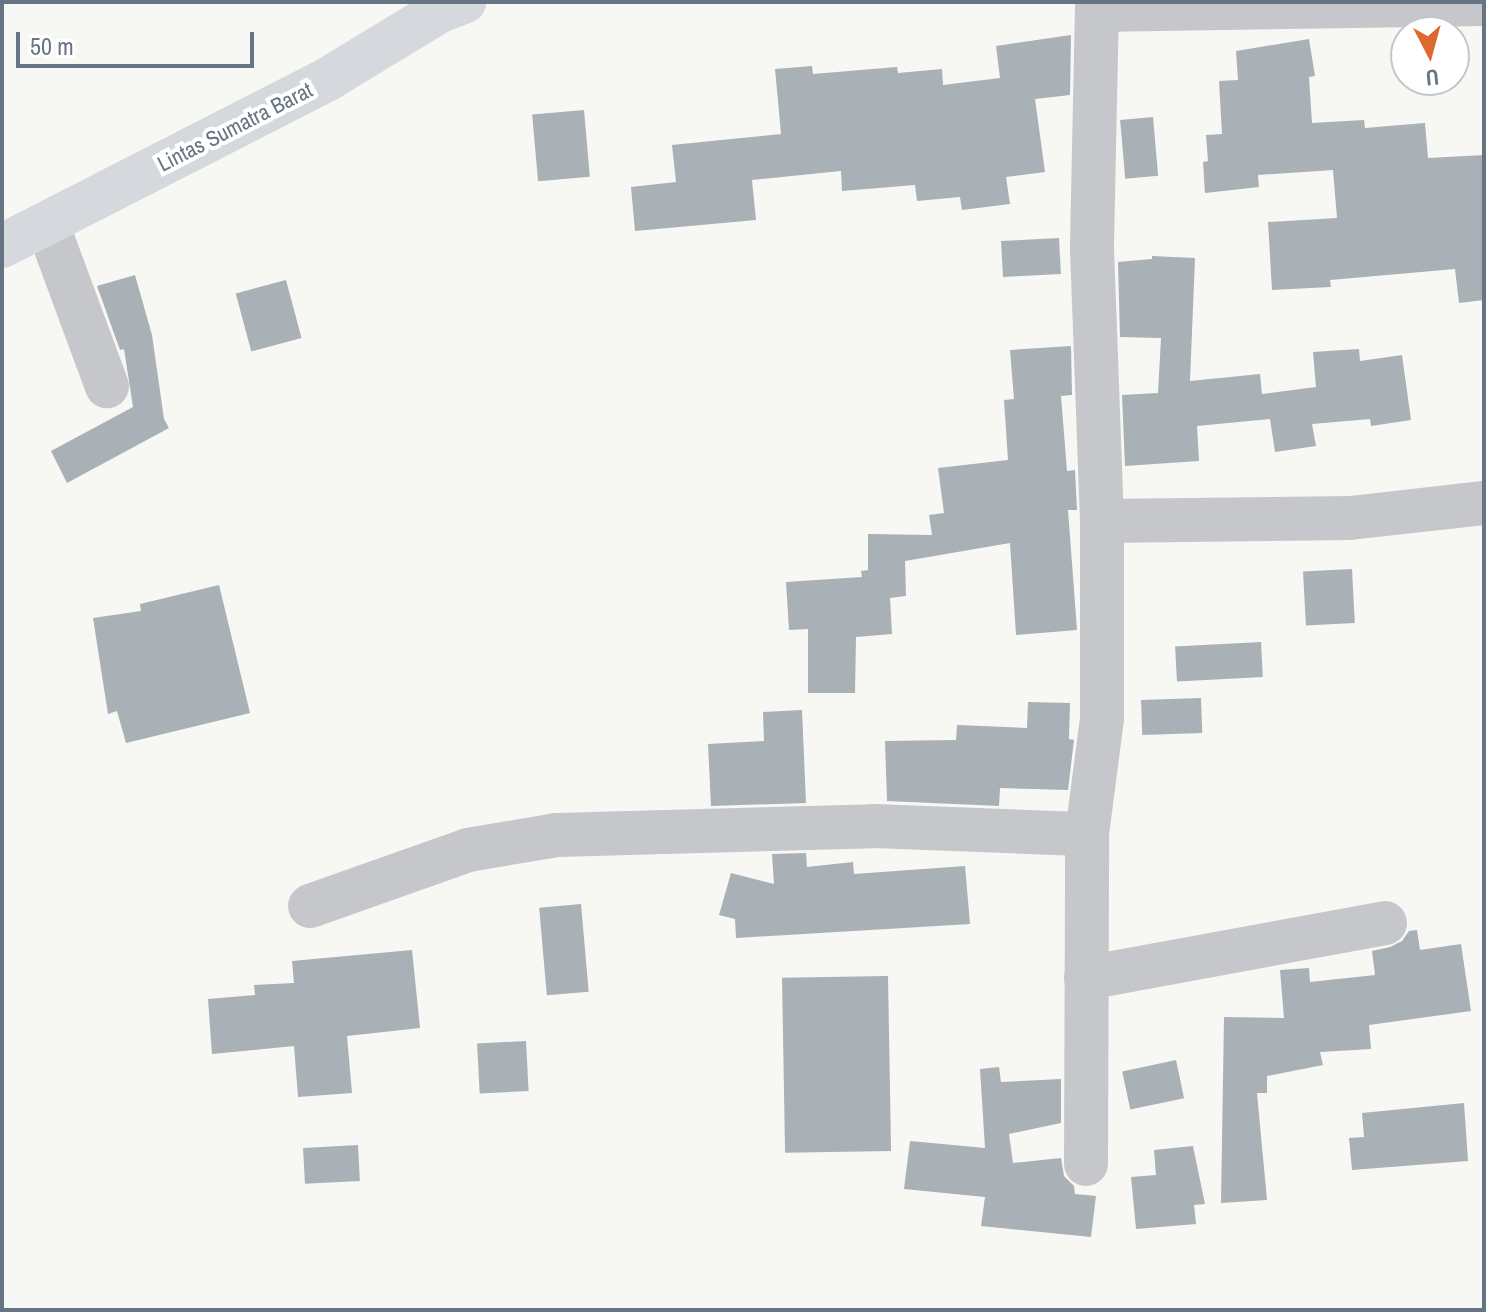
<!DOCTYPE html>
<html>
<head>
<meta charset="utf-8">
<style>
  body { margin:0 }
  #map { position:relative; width:1486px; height:1312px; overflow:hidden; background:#f7f7f4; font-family:"Archivo Narrow",sans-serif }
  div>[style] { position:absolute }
  .building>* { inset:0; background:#a9b0b6; transform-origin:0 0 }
  .minor>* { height:44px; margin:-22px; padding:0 22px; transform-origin:22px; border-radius:22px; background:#c5c7cb }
  .highway>* { height:44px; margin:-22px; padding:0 22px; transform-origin:22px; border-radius:22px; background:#d5d8dc }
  span { translate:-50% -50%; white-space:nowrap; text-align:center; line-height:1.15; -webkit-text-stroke:8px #fff; paint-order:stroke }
  .street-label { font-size:22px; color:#677484 }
  .frame { position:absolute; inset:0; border:4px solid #677484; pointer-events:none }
  .north { position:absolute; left:1390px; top:16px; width:80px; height:80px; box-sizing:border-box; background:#fff; border:2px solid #c2c7ce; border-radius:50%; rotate:174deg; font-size:22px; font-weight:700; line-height:32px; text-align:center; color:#677484 }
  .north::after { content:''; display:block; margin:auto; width:28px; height:36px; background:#de682d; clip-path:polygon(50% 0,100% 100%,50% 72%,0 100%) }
  .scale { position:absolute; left:16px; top:32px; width:238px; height:36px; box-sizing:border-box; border:4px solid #677484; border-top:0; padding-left:10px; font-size:24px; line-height:28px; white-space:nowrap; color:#677484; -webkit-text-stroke:6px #fff; paint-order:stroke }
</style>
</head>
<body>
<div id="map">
  <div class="building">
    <i style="clip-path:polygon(1071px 35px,1070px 95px,1035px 99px,1045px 172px,1006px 177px,1010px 204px,962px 210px,960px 197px,917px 201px,915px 185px,842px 191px,841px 171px,752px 180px,756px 220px,635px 231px,631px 187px,676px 182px,672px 145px,781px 134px,775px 69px,812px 66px,813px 74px,897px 67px,898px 73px,942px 69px,943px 85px,1000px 78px,996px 46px)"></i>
    <i style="clip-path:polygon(1309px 39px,1315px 76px,1309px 77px,1312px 123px,1364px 120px,1365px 128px,1425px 123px,1428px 158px,1484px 155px,1484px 300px,1459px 303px,1455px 269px,1330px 280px,1331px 287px,1272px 290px,1268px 222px,1337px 218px,1333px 170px,1258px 175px,1259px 187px,1205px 193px,1203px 162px,1208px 161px,1206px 135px,1222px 134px,1219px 81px,1238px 80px,1236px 51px)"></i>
    <i style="left:584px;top:110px;width:67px;height:52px;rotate:85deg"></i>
    <i style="left:1153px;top:117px;width:59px;height:33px;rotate:85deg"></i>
    <i style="left:1059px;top:238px;width:36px;height:58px;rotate:87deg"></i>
    <i style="clip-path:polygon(1152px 256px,1195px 258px,1190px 381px,1260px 374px,1262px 394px,1316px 387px,1313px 352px,1359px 349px,1360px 361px,1402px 355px,1411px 420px,1371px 426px,1370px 419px,1312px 424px,1316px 446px,1275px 452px,1270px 419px,1197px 426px,1199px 461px,1125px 466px,1122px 395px,1158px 393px,1161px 338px,1120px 337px,1118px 262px,1152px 259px)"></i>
    <i style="clip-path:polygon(135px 275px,152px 335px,164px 419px,169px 428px,67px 483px,51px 451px,133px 407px,124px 349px,120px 350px,97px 286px)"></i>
    <i style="left:286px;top:280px;width:60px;height:52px;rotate:75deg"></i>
    <i style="clip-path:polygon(1071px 346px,1072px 395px,1061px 396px,1067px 471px,1075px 470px,1077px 510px,1068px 510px,1077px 630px,1016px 635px,1010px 543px,905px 561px,906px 596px,890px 598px,892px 634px,856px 637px,855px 693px,808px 693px,808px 629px,789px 630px,786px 582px,862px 577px,861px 571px,868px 570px,868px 534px,932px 535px,929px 515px,944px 513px,938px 468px,1008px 460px,1004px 400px,1014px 399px,1010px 350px)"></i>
    <i style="left:1352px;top:569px;width:54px;height:49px;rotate:87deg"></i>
    <i style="clip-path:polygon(219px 585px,250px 713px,126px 743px,117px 711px,108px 714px,93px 618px,141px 611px,140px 604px)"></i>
    <i style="left:1261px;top:642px;width:35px;height:86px;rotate:87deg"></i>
    <i style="left:1201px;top:698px;width:35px;height:60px;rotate:88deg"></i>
    <i style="clip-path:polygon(1028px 702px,1070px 703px,1069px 739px,1074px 740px,1068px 790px,1000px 788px,999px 806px,887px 801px,885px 741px,956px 740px,957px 725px,1027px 728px)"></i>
    <i style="clip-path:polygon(802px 710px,806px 803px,711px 806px,708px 744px,764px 741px,763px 712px)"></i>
    <i style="clip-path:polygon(806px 853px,807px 867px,853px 862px,854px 874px,965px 866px,970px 924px,736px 938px,735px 919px,719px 915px,731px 873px,774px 884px,772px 854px)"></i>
    <i style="left:581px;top:904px;width:88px;height:42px;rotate:85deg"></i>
    <i style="clip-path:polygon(1417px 930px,1420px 950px,1461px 944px,1471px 1011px,1369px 1025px,1371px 1049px,1320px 1052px,1323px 1065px,1267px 1076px,1267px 1093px,1257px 1093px,1267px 1200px,1221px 1203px,1224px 1017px,1284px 1018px,1280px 970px,1309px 968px,1310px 982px,1375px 975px,1372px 951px,1390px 947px,1402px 941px,1409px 931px)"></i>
    <i style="clip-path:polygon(412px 950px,420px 1028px,347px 1036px,352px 1093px,298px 1097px,294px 1046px,212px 1054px,208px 999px,255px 995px,254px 985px,294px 983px,292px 961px)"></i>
    <i style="left:888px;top:976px;width:175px;height:106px;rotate:89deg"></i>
    <i style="left:526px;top:1041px;width:50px;height:49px;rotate:87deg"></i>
    <i style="left:1176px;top:1060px;width:39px;height:55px;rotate:78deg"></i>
    <i style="clip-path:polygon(999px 1067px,1001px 1082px,1061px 1079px,1061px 1123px,1009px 1134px,1013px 1163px,1061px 1158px,1064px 1176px,1074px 1186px,1075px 1194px,1096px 1196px,1091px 1237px,981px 1226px,985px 1197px,904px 1189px,910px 1141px,985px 1148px,980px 1069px)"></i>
    <i style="clip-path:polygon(1464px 1103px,1468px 1161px,1352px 1170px,1349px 1138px,1364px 1137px,1362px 1113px)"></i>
    <i style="left:358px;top:1145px;width:36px;height:55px;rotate:87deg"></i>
    <i style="clip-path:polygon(1193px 1146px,1205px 1204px,1194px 1205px,1196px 1224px,1136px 1229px,1131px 1177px,1156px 1175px,1154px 1150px)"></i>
  </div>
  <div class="minor">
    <i style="left:1097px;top:10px;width:387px;rotate:-0.9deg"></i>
    <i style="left:47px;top:224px;width:173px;rotate:69.7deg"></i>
    <i style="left:1102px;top:521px;width:248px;rotate:-0.7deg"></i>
    <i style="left:1350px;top:518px;width:135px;rotate:-6.4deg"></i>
    <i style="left:310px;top:906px;width:168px;rotate:-19.5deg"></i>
    <i style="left:468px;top:850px;width:90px;rotate:-9.6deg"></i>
    <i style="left:557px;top:835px;width:317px;rotate:-1.6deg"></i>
    <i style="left:874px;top:826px;width:213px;rotate:2.2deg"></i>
    <i style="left:1086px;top:978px;width:304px;rotate:-10.4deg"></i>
    <i style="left:1086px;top:1164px;width:330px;rotate:-89.8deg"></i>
    <i style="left:1087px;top:834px;width:116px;rotate:-82.6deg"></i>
    <i style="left:1102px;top:719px;width:198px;rotate:-90deg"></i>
    <i style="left:1102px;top:521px;width:276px;rotate:-92.1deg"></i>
    <i style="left:1092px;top:245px;width:243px;rotate:-88.8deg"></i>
  </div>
  <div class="highway">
    <i style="left:2px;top:246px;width:366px;rotate:-27.1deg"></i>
    <i style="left:328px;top:79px;width:131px;rotate:-31.3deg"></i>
    <i style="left:440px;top:11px;width:26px;rotate:-21deg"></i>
  </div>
  <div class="street-label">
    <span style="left:235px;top:127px;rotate:-27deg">Lintas Sumatra Barat</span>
  </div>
  <div class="frame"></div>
  <div class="north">U</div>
  <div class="scale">50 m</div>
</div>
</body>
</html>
